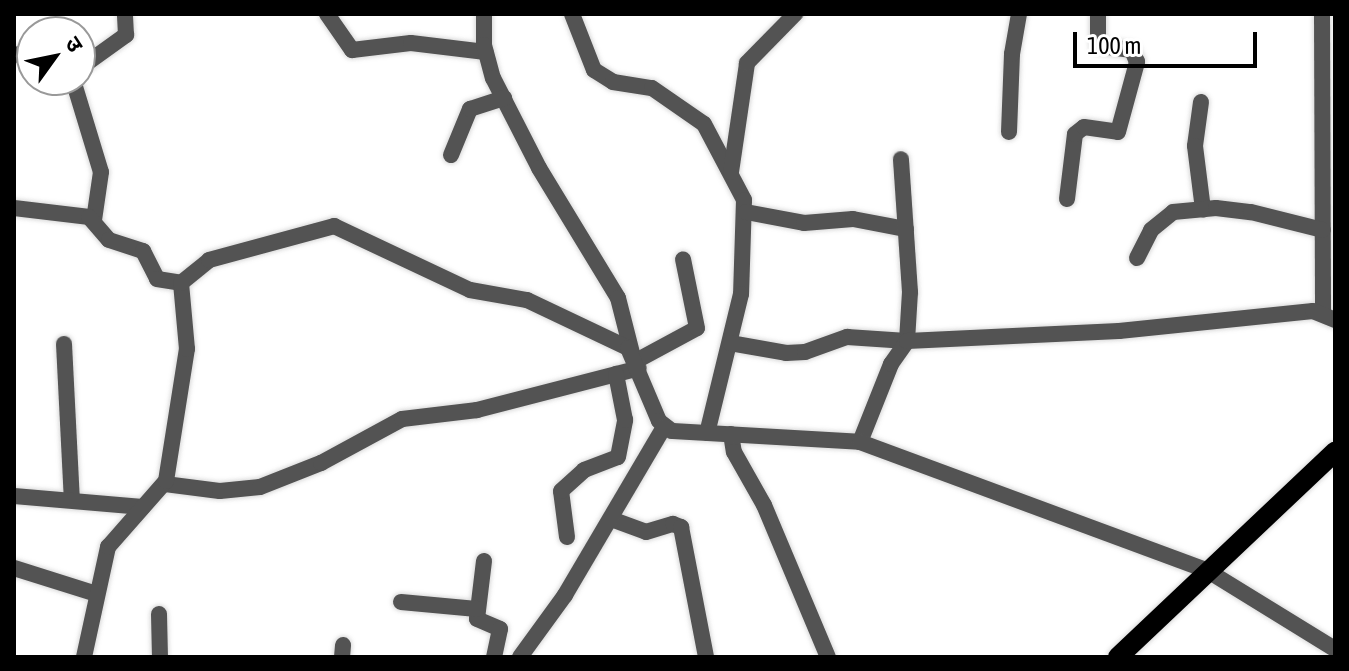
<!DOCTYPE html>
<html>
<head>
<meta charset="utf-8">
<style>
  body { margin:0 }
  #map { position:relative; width:1349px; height:671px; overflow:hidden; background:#fff; font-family:"Asap Condensed","Noto Sans Devanagari",sans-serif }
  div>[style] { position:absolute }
  .roads { filter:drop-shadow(0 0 2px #dbdbdb) drop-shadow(0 0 2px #dbdbdb) }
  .minor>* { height:16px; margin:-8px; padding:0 8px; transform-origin:8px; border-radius:8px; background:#535353 }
  .major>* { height:20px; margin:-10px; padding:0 10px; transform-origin:10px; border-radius:10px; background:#000 }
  span { translate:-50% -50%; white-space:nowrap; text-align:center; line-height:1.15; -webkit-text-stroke:6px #fff; paint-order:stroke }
  .frame { position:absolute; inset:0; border:16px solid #000; pointer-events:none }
  .north { position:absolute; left:16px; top:16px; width:80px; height:80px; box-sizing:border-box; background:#fff; border:2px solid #999; border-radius:50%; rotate:57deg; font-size:22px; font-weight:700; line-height:32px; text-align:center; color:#000 }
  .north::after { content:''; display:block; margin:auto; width:28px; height:36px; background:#000; clip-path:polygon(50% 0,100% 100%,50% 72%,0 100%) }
  .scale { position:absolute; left:1073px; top:32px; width:184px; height:36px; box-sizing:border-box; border:4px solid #000; border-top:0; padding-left:10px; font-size:24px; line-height:28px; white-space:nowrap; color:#000; -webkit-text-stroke:6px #fff; paint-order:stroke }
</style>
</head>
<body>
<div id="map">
  <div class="roads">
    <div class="minor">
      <i style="left:327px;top:14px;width:44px;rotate:55.2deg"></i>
      <i style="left:352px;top:50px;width:59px;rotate:-6.8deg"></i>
      <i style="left:411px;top:43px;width:75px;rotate:6.9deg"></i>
      <i style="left:484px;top:14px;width:31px;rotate:90deg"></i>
      <i style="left:484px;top:45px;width:34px;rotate:75deg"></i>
      <i style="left:493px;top:78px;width:101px;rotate:62.9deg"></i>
      <i style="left:539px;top:168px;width:152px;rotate:58.7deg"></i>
      <i style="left:618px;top:298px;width:57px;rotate:75.7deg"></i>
      <i style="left:572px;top:14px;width:60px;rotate:68.6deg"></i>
      <i style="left:594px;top:70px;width:22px;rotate:32deg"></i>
      <i style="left:613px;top:82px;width:39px;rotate:9deg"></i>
      <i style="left:652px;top:88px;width:63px;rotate:34.7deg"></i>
      <i style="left:704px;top:124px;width:86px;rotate:62.2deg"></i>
      <i style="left:744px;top:200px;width:94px;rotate:91.8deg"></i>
      <i style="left:741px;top:294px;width:143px;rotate:103.7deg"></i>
      <i style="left:1322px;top:14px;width:299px;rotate:89.8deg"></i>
      <i style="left:14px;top:55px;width:18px;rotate:-9deg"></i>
      <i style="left:80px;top:68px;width:57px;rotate:-35.7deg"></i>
      <i style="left:126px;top:35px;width:21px;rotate:-93deg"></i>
      <i style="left:73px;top:80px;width:96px;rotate:73.1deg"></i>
      <i style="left:101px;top:172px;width:49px;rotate:98.3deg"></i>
      <i style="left:1201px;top:102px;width:44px;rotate:97.8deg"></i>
      <i style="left:1195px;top:146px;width:64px;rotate:82.8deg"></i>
      <i style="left:1009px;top:132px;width:78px;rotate:-87.8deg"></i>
      <i style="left:1012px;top:54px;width:41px;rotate:-80.1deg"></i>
      <i style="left:451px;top:155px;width:50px;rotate:-67.6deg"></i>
      <i style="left:470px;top:109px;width:36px;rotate:-18deg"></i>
      <i style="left:731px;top:172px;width:110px;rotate:-81.6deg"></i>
      <i style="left:747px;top:63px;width:69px;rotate:-45.6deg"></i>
      <i style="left:1067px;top:199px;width:65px;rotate:-83deg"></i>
      <i style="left:1075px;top:134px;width:11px;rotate:-38deg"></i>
      <i style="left:1084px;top:127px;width:34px;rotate:8deg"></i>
      <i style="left:1118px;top:132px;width:73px;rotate:-74.8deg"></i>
      <i style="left:1137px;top:62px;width:13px;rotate:-113deg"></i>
      <i style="left:1132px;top:50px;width:34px;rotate:-173deg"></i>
      <i style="left:1098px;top:46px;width:32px;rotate:-90deg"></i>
      <i style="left:14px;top:208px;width:76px;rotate:6.8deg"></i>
      <i style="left:89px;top:217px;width:30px;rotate:49deg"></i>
      <i style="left:109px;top:240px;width:36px;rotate:18deg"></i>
      <i style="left:143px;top:251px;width:31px;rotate:63deg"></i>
      <i style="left:157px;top:279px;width:24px;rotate:9deg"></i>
      <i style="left:746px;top:212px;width:59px;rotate:10.7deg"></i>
      <i style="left:804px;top:223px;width:49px;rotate:-4.7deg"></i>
      <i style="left:853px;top:219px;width:54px;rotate:10.7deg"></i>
      <i style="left:1137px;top:258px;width:31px;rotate:-63deg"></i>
      <i style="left:1151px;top:230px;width:28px;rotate:-39deg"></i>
      <i style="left:1173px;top:212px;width:43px;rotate:-5.3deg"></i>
      <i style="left:1216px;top:208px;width:35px;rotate:7deg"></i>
      <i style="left:1251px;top:212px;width:74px;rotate:14deg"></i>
      <i style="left:730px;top:343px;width:57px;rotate:10.1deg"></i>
      <i style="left:786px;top:353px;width:19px;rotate:-3deg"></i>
      <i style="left:805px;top:352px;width:45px;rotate:-19.7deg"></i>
      <i style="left:847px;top:337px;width:60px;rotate:3.8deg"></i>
      <i style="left:907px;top:341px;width:49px;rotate:-86.5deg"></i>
      <i style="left:910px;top:292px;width:133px;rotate:-93.9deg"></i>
      <i style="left:64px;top:344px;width:156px;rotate:87.1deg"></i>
      <i style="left:636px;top:361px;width:69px;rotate:-28.4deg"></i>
      <i style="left:697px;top:328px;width:70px;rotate:-101.5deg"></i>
      <i style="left:731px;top:434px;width:18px;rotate:81deg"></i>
      <i style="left:734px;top:452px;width:61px;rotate:60.5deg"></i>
      <i style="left:764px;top:505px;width:165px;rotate:67.2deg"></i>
      <i style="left:860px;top:442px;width:84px;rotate:-68.3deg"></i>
      <i style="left:891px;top:364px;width:28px;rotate:-55deg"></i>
      <i style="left:907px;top:341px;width:212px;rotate:-2.7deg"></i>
      <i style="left:1119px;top:331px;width:195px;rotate:-5.9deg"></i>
      <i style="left:1313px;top:311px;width:24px;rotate:22deg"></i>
      <i style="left:165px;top:484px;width:55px;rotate:7.3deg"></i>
      <i style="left:220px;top:491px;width:40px;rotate:-5.7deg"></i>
      <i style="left:260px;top:487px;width:66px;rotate:-21.5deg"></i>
      <i style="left:321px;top:463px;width:92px;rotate:-28.5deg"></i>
      <i style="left:402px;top:419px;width:76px;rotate:-6.8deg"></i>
      <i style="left:477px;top:410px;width:167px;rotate:-14.5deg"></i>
      <i style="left:14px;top:496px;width:129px;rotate:4.9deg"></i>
      <i style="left:611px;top:519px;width:37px;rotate:20deg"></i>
      <i style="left:646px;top:532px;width:28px;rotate:-17deg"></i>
      <i style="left:673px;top:524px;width:9px;rotate:21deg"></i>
      <i style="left:681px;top:527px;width:132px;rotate:79.1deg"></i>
      <i style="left:567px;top:537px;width:46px;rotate:-97.4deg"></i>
      <i style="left:561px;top:491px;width:31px;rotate:-42deg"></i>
      <i style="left:584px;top:470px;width:36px;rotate:-21deg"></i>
      <i style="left:618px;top:457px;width:38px;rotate:-79deg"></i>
      <i style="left:625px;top:420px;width:47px;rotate:-101.1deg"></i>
      <i style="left:484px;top:561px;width:58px;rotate:96.9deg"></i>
      <i style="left:477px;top:619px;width:25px;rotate:23deg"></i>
      <i style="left:500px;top:629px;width:29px;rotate:102deg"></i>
      <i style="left:14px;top:568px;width:87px;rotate:17.4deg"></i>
      <i style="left:401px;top:602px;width:76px;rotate:5.3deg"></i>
      <i style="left:159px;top:614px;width:43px;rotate:88.7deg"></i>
      <i style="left:84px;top:657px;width:113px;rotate:-77.7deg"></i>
      <i style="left:108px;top:547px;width:88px;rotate:-48.7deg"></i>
      <i style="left:166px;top:481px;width:134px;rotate:-81deg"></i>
      <i style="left:187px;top:349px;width:66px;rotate:-95.2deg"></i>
      <i style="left:181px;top:283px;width:36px;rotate:-39deg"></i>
      <i style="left:209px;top:260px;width:130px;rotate:-15.2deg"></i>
      <i style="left:334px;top:226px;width:150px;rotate:25.2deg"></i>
      <i style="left:470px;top:290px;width:58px;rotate:10deg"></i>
      <i style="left:527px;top:300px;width:112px;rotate:25.4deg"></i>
      <i style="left:628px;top:348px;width:79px;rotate:67deg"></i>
      <i style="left:659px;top:421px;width:16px;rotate:38deg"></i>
      <i style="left:672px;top:431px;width:188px;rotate:3.3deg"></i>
      <i style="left:860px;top:442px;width:371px;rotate:20.3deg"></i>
      <i style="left:1208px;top:571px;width:149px;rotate:31.6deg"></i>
      <i style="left:342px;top:657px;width:12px;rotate:-85deg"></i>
      <i style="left:520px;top:657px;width:77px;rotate:-54deg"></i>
      <i style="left:565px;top:595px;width:195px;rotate:-59.5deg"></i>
    </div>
    <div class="major">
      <i style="left:1118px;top:657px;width:299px;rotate:-43.4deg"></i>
    </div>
  </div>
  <div class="frame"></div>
  <div class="north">उ</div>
  <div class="scale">100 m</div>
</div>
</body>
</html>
